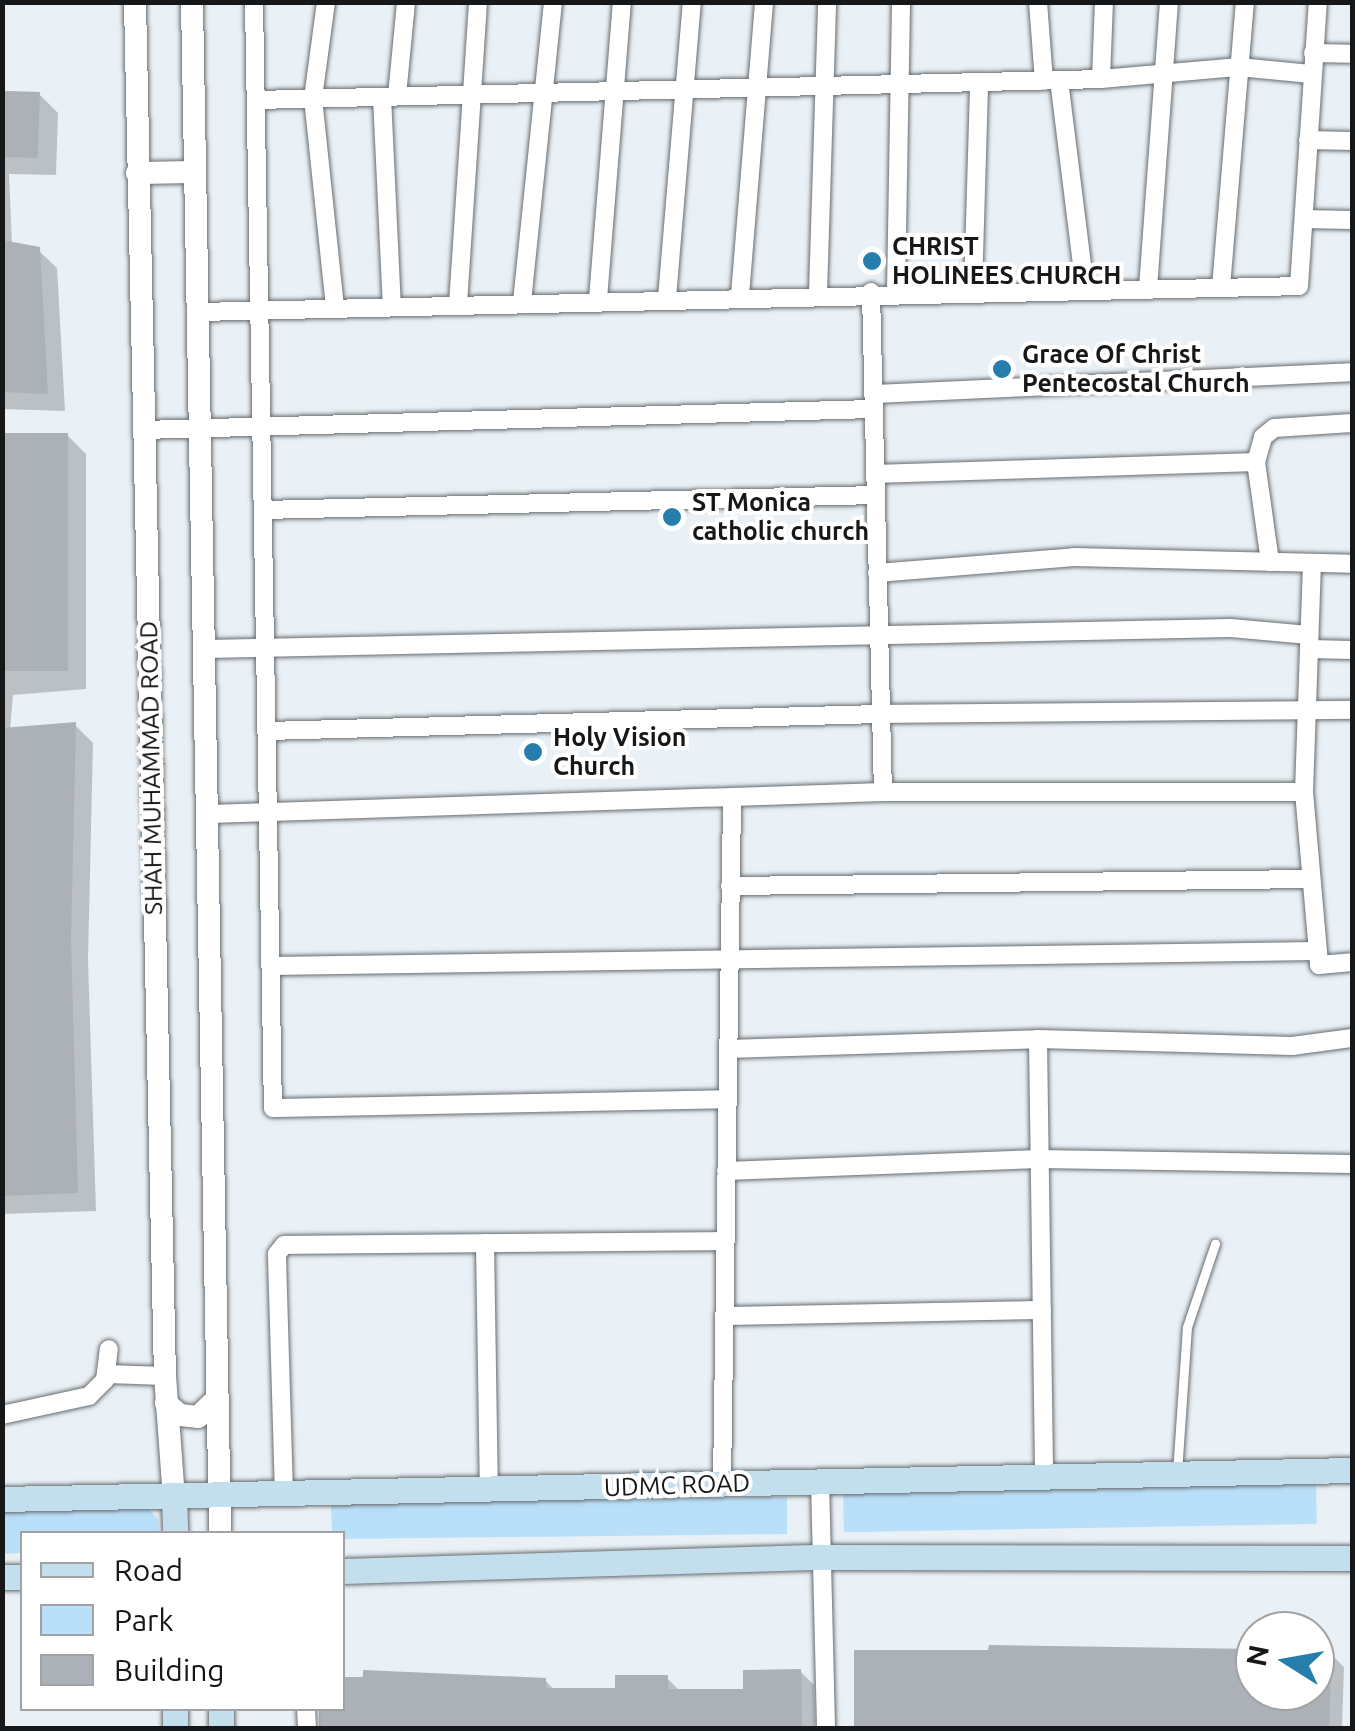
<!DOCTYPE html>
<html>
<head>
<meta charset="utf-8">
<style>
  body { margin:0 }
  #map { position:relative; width:1355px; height:1731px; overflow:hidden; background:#eaf1f6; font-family:Ubuntu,sans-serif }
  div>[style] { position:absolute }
  .green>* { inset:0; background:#bae0f9; transform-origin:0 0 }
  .shadow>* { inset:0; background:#0003 }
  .building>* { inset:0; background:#abb1b6; transform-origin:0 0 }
  .roads { filter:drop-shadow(0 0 2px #666c70) drop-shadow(0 0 2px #666c70) }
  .service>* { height:9px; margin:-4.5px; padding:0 4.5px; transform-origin:4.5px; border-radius:4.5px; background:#fff }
  .minor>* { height:18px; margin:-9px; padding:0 9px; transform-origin:9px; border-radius:9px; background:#fff }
  .tertiary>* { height:22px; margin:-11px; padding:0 11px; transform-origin:11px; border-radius:11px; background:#fff }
  .secondary>* { height:25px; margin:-12.5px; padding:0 12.5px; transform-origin:12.5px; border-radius:12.5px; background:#c3dfee }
  .dots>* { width:28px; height:28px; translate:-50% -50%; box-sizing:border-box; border:5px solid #fff; border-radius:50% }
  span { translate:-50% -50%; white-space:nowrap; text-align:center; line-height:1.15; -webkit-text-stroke:8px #fff; paint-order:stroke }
  .poi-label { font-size:25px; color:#151719; font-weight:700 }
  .left { translate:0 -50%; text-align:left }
  .street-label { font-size:25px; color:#151719 }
  .frame { position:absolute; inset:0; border:5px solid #151719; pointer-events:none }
  .legend { position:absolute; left:20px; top:1531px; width:325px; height:180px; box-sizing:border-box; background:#fff; border:2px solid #a1a2a3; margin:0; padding:12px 18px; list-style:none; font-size:30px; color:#151719 }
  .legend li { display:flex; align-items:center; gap:20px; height:50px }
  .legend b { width:50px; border:2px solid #a1a2a3 }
  .north { position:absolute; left:1235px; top:1611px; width:100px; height:100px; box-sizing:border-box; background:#fff; border:2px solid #a1a2a3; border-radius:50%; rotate:281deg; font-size:28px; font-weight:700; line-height:40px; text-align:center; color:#151719 }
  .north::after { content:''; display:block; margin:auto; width:35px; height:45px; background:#267eac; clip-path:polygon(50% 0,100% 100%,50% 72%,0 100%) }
</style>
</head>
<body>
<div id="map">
  <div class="green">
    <i style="left:1316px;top:1482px;width:42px;height:473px;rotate:89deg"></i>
    <i style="clip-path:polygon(787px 1497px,787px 1534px,343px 1539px,332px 1533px,331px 1502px)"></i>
    <i style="clip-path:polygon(147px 1508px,158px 1519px,159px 1534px,22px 1534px,22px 1553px,3px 1554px,2px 1511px)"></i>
  </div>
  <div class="shadow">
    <i style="clip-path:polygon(39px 94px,58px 113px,56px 175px,9px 174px,12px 244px,38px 250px,57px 268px,65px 411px,2px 409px,2px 96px)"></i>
    <i style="clip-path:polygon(2px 419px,3px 438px,68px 436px,86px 454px,86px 689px,13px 695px,10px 730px,75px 725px,93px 743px,88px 959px,96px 1211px,2px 1214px)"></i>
    <i style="clip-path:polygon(1255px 1652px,1255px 1691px,1315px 1691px,1315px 1653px,1331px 1654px,1344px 1667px,1342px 1728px,859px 1728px,857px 1653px)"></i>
    <i style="clip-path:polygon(800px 1671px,814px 1685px,815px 1728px,322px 1728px,319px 1708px,342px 1708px,342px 1678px,420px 1673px,545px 1680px,555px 1691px,618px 1691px,667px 1678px,681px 1692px,746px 1692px)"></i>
  </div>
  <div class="building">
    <i style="left:40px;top:92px;width:66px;height:38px;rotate:92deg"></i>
    <i style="clip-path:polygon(2px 240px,40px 247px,48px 394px,2px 392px)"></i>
    <i style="left:68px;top:433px;width:238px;height:66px;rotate:90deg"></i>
    <i style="clip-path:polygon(76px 722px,71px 939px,78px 1193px,2px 1196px,2px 728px)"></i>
    <i style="clip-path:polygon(989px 1645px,1255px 1649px,1255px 1691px,1315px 1691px,1315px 1651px,1332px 1651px,1329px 1728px,854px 1728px,854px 1650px,988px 1650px)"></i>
    <i style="clip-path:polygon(801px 1669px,802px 1728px,319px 1728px,319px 1708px,342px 1708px,342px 1677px,363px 1677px,363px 1670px,546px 1678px,546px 1688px,615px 1688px,615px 1675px,668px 1675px,668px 1689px,743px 1689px,743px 1670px)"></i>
  </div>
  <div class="roads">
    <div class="service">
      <i style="left:1177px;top:1473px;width:146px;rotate:-86.1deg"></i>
      <i style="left:1187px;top:1327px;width:88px;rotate:-71.4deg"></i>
    </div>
    <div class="minor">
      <i style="left:254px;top:2px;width:1106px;rotate:89.02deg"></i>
      <i style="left:273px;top:1108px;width:455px;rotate:-1.1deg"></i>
      <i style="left:326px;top:2px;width:97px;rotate:97.7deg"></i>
      <i style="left:313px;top:98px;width:211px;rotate:84deg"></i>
      <i style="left:1038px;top:2px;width:79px;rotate:85.7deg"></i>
      <i style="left:1313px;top:53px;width:39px;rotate:1deg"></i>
      <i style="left:1101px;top:79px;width:77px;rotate:-87.8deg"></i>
      <i style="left:1059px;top:80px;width:211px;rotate:82.9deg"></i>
      <i style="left:397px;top:96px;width:94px;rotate:-84.5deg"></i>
      <i style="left:382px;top:97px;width:209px;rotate:87.3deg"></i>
      <i style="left:256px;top:100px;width:845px;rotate:-1.42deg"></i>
      <i style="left:1101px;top:79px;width:139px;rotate:-5deg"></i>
      <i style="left:1239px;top:67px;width:72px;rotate:5.6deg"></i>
      <i style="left:1308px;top:140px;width:44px;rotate:1.3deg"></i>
      <i style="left:1304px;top:219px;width:48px;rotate:1.2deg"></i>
      <i style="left:1221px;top:287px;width:286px;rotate:-85.2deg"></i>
      <i style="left:1148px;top:288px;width:287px;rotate:-85.8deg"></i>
      <i style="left:973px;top:290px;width:208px;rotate:-88.3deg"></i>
      <i style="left:896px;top:291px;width:289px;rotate:-89deg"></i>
      <i style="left:871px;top:292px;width:500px;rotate:88.63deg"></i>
      <i style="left:818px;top:293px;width:291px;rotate:-88.2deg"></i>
      <i style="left:740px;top:295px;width:294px;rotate:-85.3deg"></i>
      <i style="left:667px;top:298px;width:297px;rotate:-85.2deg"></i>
      <i style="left:598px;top:299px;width:298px;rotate:-85.4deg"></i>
      <i style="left:522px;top:302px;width:302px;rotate:-84.1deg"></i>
      <i style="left:458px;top:304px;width:303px;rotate:-86.2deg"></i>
      <i style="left:199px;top:312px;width:1100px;rotate:-1.35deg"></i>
      <i style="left:1299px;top:286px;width:285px;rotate:-86.2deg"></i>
      <i style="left:873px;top:394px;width:480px;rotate:-2.6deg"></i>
      <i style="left:143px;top:430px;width:731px;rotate:-1.65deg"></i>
      <i style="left:1256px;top:462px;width:26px;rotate:-74deg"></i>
      <i style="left:1263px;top:437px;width:14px;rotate:-39deg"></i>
      <i style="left:1274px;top:428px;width:78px;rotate:-3.7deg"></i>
      <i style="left:875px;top:474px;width:381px;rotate:-1.8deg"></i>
      <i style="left:1256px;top:462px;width:101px;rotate:82deg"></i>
      <i style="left:263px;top:510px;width:613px;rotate:-1.4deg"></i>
      <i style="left:1312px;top:563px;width:229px;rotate:92deg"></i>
      <i style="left:1304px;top:792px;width:174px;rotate:85deg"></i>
      <i style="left:1319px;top:965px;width:33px;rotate:-5deg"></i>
      <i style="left:877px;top:573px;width:198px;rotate:-4.6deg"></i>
      <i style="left:1074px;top:557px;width:278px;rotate:1.4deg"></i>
      <i style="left:206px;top:649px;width:1025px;rotate:-1.17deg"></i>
      <i style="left:1231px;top:628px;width:78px;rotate:5.1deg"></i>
      <i style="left:1309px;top:649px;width:43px;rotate:1.3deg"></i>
      <i style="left:267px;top:731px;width:614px;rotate:-1.59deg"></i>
      <i style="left:881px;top:714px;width:471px;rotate:-0.5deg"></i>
      <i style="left:210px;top:814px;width:673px;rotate:-1.87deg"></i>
      <i style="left:883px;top:792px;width:421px"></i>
      <i style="left:730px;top:886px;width:581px;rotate:-0.69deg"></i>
      <i style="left:271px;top:966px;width:1046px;rotate:-0.82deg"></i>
      <i style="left:1038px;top:1039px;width:437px;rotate:89.2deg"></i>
      <i style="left:728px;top:1049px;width:310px;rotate:-1.8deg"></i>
      <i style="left:1038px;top:1039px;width:254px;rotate:1.6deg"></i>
      <i style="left:1292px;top:1046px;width:61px;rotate:-7.6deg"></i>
      <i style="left:726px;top:1171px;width:313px;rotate:-2.2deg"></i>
      <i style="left:1039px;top:1159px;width:313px;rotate:0.9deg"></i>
      <i style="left:485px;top:1243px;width:247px;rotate:89.1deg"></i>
      <i style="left:724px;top:1316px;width:318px;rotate:-1.1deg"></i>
      <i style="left:107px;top:1374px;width:58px;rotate:2deg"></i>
      <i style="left:2px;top:1415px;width:89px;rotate:-12.3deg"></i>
      <i style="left:89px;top:1396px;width:23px;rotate:-45deg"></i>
      <i style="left:105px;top:1380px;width:31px;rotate:-83deg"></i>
      <i style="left:820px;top:1481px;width:247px;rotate:88.6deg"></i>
      <i style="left:722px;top:1483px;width:683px;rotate:-89.16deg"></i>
      <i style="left:284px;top:1494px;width:240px;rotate:-91.7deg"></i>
      <i style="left:277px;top:1254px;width:11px;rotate:-52deg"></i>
      <i style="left:284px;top:1245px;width:441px;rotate:-0.5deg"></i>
      <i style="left:306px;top:1708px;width:20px;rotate:87deg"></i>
    </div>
    <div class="tertiary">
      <i style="left:135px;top:2px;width:1374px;rotate:88.75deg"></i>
      <i style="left:165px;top:1376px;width:122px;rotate:85.8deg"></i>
      <i style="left:192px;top:2px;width:1532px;rotate:88.95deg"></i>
      <i style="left:137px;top:173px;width:58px;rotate:-1deg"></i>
      <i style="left:166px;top:1403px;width:18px;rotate:41deg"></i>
      <i style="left:180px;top:1415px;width:18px;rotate:6deg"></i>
      <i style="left:198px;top:1417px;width:28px;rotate:-44deg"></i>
    </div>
    <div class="secondary">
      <i style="left:174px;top:1498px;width:36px;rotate:88deg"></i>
      <i style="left:2px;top:1499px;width:1350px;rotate:-1.23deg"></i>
      <i style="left:342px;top:1571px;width:480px;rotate:-1.7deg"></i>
      <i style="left:822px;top:1557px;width:530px;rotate:0.11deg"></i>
      <i style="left:2px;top:1577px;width:20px"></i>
      <i style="left:175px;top:1708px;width:20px;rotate:90deg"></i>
      <i style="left:221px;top:1708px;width:20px;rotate:90deg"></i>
    </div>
  </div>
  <div class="dots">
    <i style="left:872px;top:261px;background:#267eac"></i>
    <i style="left:1002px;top:369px;background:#267eac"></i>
    <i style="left:672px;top:517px;background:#267eac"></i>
    <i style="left:533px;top:752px;background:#267eac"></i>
  </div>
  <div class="poi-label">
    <span class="left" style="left:892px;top:261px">CHRIST<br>HOLINEES CHURCH</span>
    <span class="left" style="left:1022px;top:369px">Grace Of Christ<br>Pentecostal Church</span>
    <span class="left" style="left:692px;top:517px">ST Monica<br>catholic church</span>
    <span class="left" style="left:553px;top:752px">Holy Vision<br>Church</span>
  </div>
  <div class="street-label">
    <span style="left:151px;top:768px;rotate:-91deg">SHAH MUHAMMAD ROAD</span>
    <span style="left:677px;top:1485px;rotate:-2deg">UDMC ROAD</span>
  </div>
  <div class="frame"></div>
  <ul class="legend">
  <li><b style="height:12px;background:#c3dfee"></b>Road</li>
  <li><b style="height:28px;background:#bae0f9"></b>Park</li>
  <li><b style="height:28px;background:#abb1b6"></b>Building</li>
  </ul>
  <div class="north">N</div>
</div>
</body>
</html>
